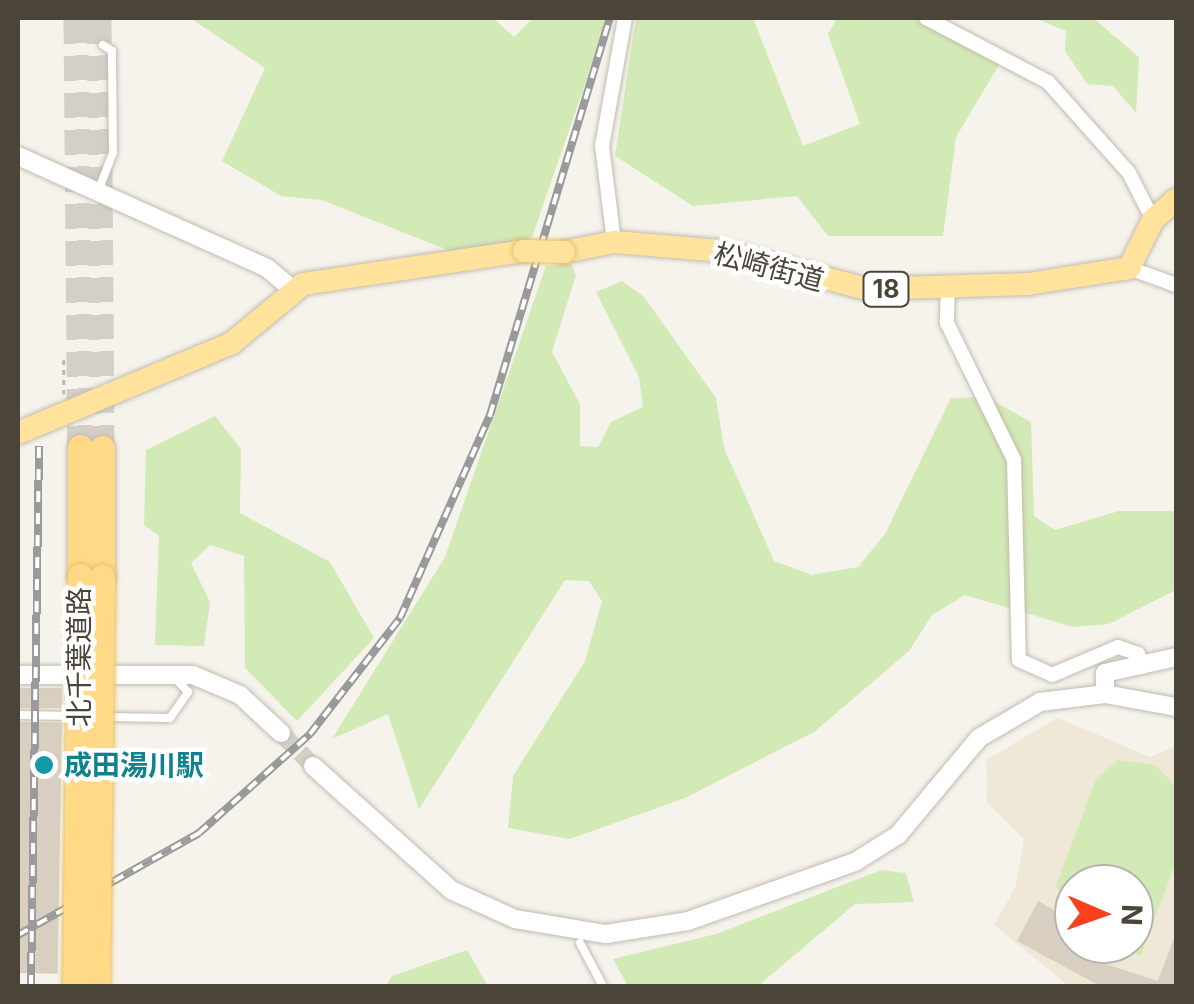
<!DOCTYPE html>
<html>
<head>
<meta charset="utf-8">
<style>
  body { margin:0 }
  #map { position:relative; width:1194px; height:1004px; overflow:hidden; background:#f6f3ec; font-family:Inter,"Noto Sans JP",sans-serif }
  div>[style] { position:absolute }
  .education>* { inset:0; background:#efe8d6 }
  .green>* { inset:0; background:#d2eab5 }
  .building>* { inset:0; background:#d8cfc1; transform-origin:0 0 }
  .tertiary-tunnel>* { height:18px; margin-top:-9px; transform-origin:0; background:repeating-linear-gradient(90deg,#d4d0c8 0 18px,transparent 0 27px) }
  .trunk-tunnel>* { height:25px; margin-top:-12.5px; transform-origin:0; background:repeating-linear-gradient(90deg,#d4d0c8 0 25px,transparent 0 37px) }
  .path>* { height:2.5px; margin-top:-1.25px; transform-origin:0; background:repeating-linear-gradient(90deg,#c4b79f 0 5px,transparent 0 10px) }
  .roads { filter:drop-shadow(0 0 2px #c2bbae) drop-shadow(0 0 2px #c2bbae) }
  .service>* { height:8px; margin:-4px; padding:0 4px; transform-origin:4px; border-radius:4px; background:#fff }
  .minor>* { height:14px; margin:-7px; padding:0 7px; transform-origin:7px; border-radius:7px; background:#fff }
  .tertiary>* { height:18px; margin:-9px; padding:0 9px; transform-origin:9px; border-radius:9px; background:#fff }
  .primary>* { height:22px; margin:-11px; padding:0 11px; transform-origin:11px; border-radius:11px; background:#ffe39c }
  .trunk>* { height:25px; margin:-12.5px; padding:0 12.5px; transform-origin:12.5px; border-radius:12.5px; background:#ffd985 }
  .rail>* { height:8px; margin-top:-4px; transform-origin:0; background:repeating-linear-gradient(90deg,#fff 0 11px,#9a9a9a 0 22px); box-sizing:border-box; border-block:2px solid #9a9a9a }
  .bridges { filter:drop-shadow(0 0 2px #e6c16a) drop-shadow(0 0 2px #e6c16a) }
  .primary-bridge>* { height:22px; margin:-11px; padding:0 11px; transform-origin:11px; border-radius:11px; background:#ffe39c }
  .trunk-bridge>* { height:25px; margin:-12.5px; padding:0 12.5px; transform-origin:12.5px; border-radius:12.5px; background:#ffd985 }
  .dots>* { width:28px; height:28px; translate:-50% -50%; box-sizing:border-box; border:5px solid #fff; border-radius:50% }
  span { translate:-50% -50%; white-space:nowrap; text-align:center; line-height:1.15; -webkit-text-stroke:9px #fff; paint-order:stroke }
  .shield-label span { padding:2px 8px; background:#fff; border:2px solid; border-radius:8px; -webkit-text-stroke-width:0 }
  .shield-label { font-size:25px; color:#4b4439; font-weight:700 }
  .street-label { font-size:28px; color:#4b4439 }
  .culture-label { font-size:28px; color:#0d838f; font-weight:700 }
  .left { translate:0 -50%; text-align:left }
  .frame { position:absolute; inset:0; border:20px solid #4b4439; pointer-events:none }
  .north { position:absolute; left:1054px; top:864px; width:100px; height:100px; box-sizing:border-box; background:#fff; border:2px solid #b7b4b0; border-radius:50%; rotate:92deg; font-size:28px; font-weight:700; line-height:40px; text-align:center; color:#4b4439 }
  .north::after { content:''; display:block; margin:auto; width:35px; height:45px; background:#fc3f1d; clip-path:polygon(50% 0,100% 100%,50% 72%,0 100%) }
</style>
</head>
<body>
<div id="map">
  <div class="education">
    <i style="clip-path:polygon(evenodd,1058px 718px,1150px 757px,1176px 746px,1176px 986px,1069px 986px,994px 925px,1016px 886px,1024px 839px,987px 802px,986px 760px,1058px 718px,1074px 884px,1134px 884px,1134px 944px,1074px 944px,1074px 884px)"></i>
  </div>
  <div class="green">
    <i style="clip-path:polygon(190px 18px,493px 18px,514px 37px,533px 18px,608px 18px,532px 237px,465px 257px,322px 200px,281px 196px,222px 161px,265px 68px)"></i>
    <i style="clip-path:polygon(636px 18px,753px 18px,803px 146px,860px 124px,828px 34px,837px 18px,926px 18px,1000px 63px,956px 137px,943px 236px,828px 236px,797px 196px,693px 206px,615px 156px)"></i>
    <i style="clip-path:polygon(1034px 18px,1093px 18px,1139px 57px,1136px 113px,1113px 86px,1087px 84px,1065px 51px,1066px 31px)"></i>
    <i style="clip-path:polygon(571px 264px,576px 275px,552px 352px,580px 404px,580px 446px,598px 447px,611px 422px,643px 407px,639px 377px,596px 292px,622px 281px,644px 297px,716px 398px,724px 448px,774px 561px,812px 575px,858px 567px,885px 534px,951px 398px,986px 397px,1031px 422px,1034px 516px,1055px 530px,1119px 511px,1176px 511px,1176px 590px,1109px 624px,1073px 627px,965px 595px,932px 615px,909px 651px,814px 732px,685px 798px,570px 839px,508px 828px,513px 776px,585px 661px,602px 601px,589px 581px,565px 580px,419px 809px,388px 714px,332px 739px,445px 557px,546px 266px)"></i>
    <i style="clip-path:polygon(215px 416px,241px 449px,240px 513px,330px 562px,374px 638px,297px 721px,245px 668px,244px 556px,210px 545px,191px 563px,210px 602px,204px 646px,155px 645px,159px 536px,144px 525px,146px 450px)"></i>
    <i style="clip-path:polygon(1118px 760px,1155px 765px,1176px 787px,1176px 861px,1141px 956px,1121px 946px,1134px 944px,1134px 884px,1074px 884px,1074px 915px,1056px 886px,1096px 779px)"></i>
    <i style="clip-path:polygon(881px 870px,906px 873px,914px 902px,855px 904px,758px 986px,628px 986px,613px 959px,716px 934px)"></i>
    <i style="clip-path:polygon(467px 950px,488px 986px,386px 986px,392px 976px)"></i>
  </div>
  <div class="building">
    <i style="left:18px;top:688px;width:44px;height:20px"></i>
    <i style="left:18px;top:722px;width:44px;height:251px;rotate:1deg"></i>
    <i style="clip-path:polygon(1038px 901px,1074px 921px,1074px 944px,1106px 944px,1097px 961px,1158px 981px,1176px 933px,1176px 986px,1100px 986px,1017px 941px)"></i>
  </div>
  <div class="tertiary-tunnel">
    <i style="left:281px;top:733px;width:46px;rotate:45.9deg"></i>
  </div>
  <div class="trunk-tunnel">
    <i style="left:76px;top:18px;width:429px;rotate:89.5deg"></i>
    <i style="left:99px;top:18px;width:430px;rotate:89.6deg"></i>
  </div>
  <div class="path">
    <i style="left:64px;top:360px;width:34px;rotate:90deg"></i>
  </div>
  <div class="roads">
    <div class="service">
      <i style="left:99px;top:189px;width:39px;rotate:-69deg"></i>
      <i style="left:113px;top:153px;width:102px;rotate:-90.6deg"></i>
      <i style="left:112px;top:51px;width:11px;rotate:-146deg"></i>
      <i style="left:18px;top:715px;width:57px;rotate:1deg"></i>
      <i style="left:104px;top:717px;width:66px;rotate:0.9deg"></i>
      <i style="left:170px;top:718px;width:32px;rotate:-55deg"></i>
      <i style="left:188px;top:692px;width:21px;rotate:-133deg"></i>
      <i style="left:580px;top:943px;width:49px;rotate:61.9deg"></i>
    </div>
    <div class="minor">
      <i style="left:926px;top:18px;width:138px;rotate:27.7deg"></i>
      <i style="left:1048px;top:82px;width:122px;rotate:48.3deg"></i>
      <i style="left:1129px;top:173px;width:53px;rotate:62.9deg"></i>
      <i style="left:614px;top:242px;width:97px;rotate:-97.1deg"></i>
      <i style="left:602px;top:146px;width:130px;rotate:-79.8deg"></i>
      <i style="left:1129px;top:268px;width:50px;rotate:19.9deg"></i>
      <i style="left:948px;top:287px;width:36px;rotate:92deg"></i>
      <i style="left:947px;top:323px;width:153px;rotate:63.9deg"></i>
      <i style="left:1014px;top:460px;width:200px;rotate:88.6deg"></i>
      <i style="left:1019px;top:660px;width:36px;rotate:24deg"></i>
      <i style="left:1052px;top:675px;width:72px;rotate:-23deg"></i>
      <i style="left:1118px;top:647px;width:21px;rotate:19deg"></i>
      <i style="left:1138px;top:654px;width:14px;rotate:69deg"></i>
    </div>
    <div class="tertiary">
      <i style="left:18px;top:156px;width:273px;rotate:24.2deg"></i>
      <i style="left:267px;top:268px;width:35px;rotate:40deg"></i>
      <i style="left:18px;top:675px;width:175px"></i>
      <i style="left:193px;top:675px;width:51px;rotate:23.1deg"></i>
      <i style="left:240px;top:695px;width:56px;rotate:42.8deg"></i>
      <i style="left:1105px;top:694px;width:21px;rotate:-90deg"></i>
      <i style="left:1105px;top:673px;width:73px;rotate:-12.7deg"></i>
      <i style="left:313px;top:766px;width:186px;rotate:41.9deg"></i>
      <i style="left:451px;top:890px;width:70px;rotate:24.4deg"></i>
      <i style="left:515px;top:919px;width:92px;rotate:9.4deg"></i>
      <i style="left:606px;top:934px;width:83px;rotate:-9deg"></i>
      <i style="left:688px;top:921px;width:177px;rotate:-19.5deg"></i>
      <i style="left:855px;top:862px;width:51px;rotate:-32.1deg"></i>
      <i style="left:898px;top:835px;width:126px;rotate:-50.1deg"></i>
      <i style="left:979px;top:738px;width:71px;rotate:-30.5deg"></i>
      <i style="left:1040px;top:702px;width:65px;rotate:-7deg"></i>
      <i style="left:1105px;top:694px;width:72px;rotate:10.4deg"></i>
    </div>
    <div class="primary">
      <i style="left:564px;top:252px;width:51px;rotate:-11.3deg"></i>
      <i style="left:614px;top:242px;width:108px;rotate:4.8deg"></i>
      <i style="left:722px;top:251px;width:150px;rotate:14.7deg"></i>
      <i style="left:867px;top:289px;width:161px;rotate:-1.8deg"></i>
      <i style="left:1028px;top:284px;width:102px;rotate:-9deg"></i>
      <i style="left:1129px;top:268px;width:54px;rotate:-63.4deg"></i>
      <i style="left:1153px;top:220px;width:31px;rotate:-42deg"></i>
      <i style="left:18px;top:433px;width:232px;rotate:-22.8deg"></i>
      <i style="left:232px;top:343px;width:92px;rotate:-39.7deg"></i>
      <i style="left:303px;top:284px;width:223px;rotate:-8.5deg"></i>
    </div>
    <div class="trunk">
      <i style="left:80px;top:576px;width:129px;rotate:-90deg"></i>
      <i style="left:102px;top:577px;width:129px;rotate:-90deg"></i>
    </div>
  </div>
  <div class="rail">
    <i style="left:18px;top:935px;width:208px;rotate:-29.4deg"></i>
    <i style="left:199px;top:833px;width:149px;rotate:-41.7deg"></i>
    <i style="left:310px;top:734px;width:147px;rotate:-52.2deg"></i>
    <i style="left:400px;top:618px;width:222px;rotate:-66.1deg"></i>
    <i style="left:490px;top:415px;width:415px;rotate:-73.2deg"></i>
    <i style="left:31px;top:986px;width:540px;rotate:-89.15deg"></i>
  </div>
  <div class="bridges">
    <div class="primary-bridge">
      <i style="left:524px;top:251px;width:40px;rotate:1.4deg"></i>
    </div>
    <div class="trunk-bridge">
      <i style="left:75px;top:986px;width:410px;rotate:-89.3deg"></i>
      <i style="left:97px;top:986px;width:409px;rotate:-89.3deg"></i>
    </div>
  </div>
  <div class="dots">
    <i style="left:44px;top:765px;background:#0f9aa8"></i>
  </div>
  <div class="shield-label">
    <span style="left:886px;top:289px">18</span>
  </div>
  <div class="street-label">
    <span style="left:769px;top:267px;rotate:15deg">松崎街道</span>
    <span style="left:79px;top:657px;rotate:-90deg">北千葉道路</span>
  </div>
  <div class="culture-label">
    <span class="left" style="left:64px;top:765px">成田湯川駅</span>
  </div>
  <div class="frame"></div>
  <div class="north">N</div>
</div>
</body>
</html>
